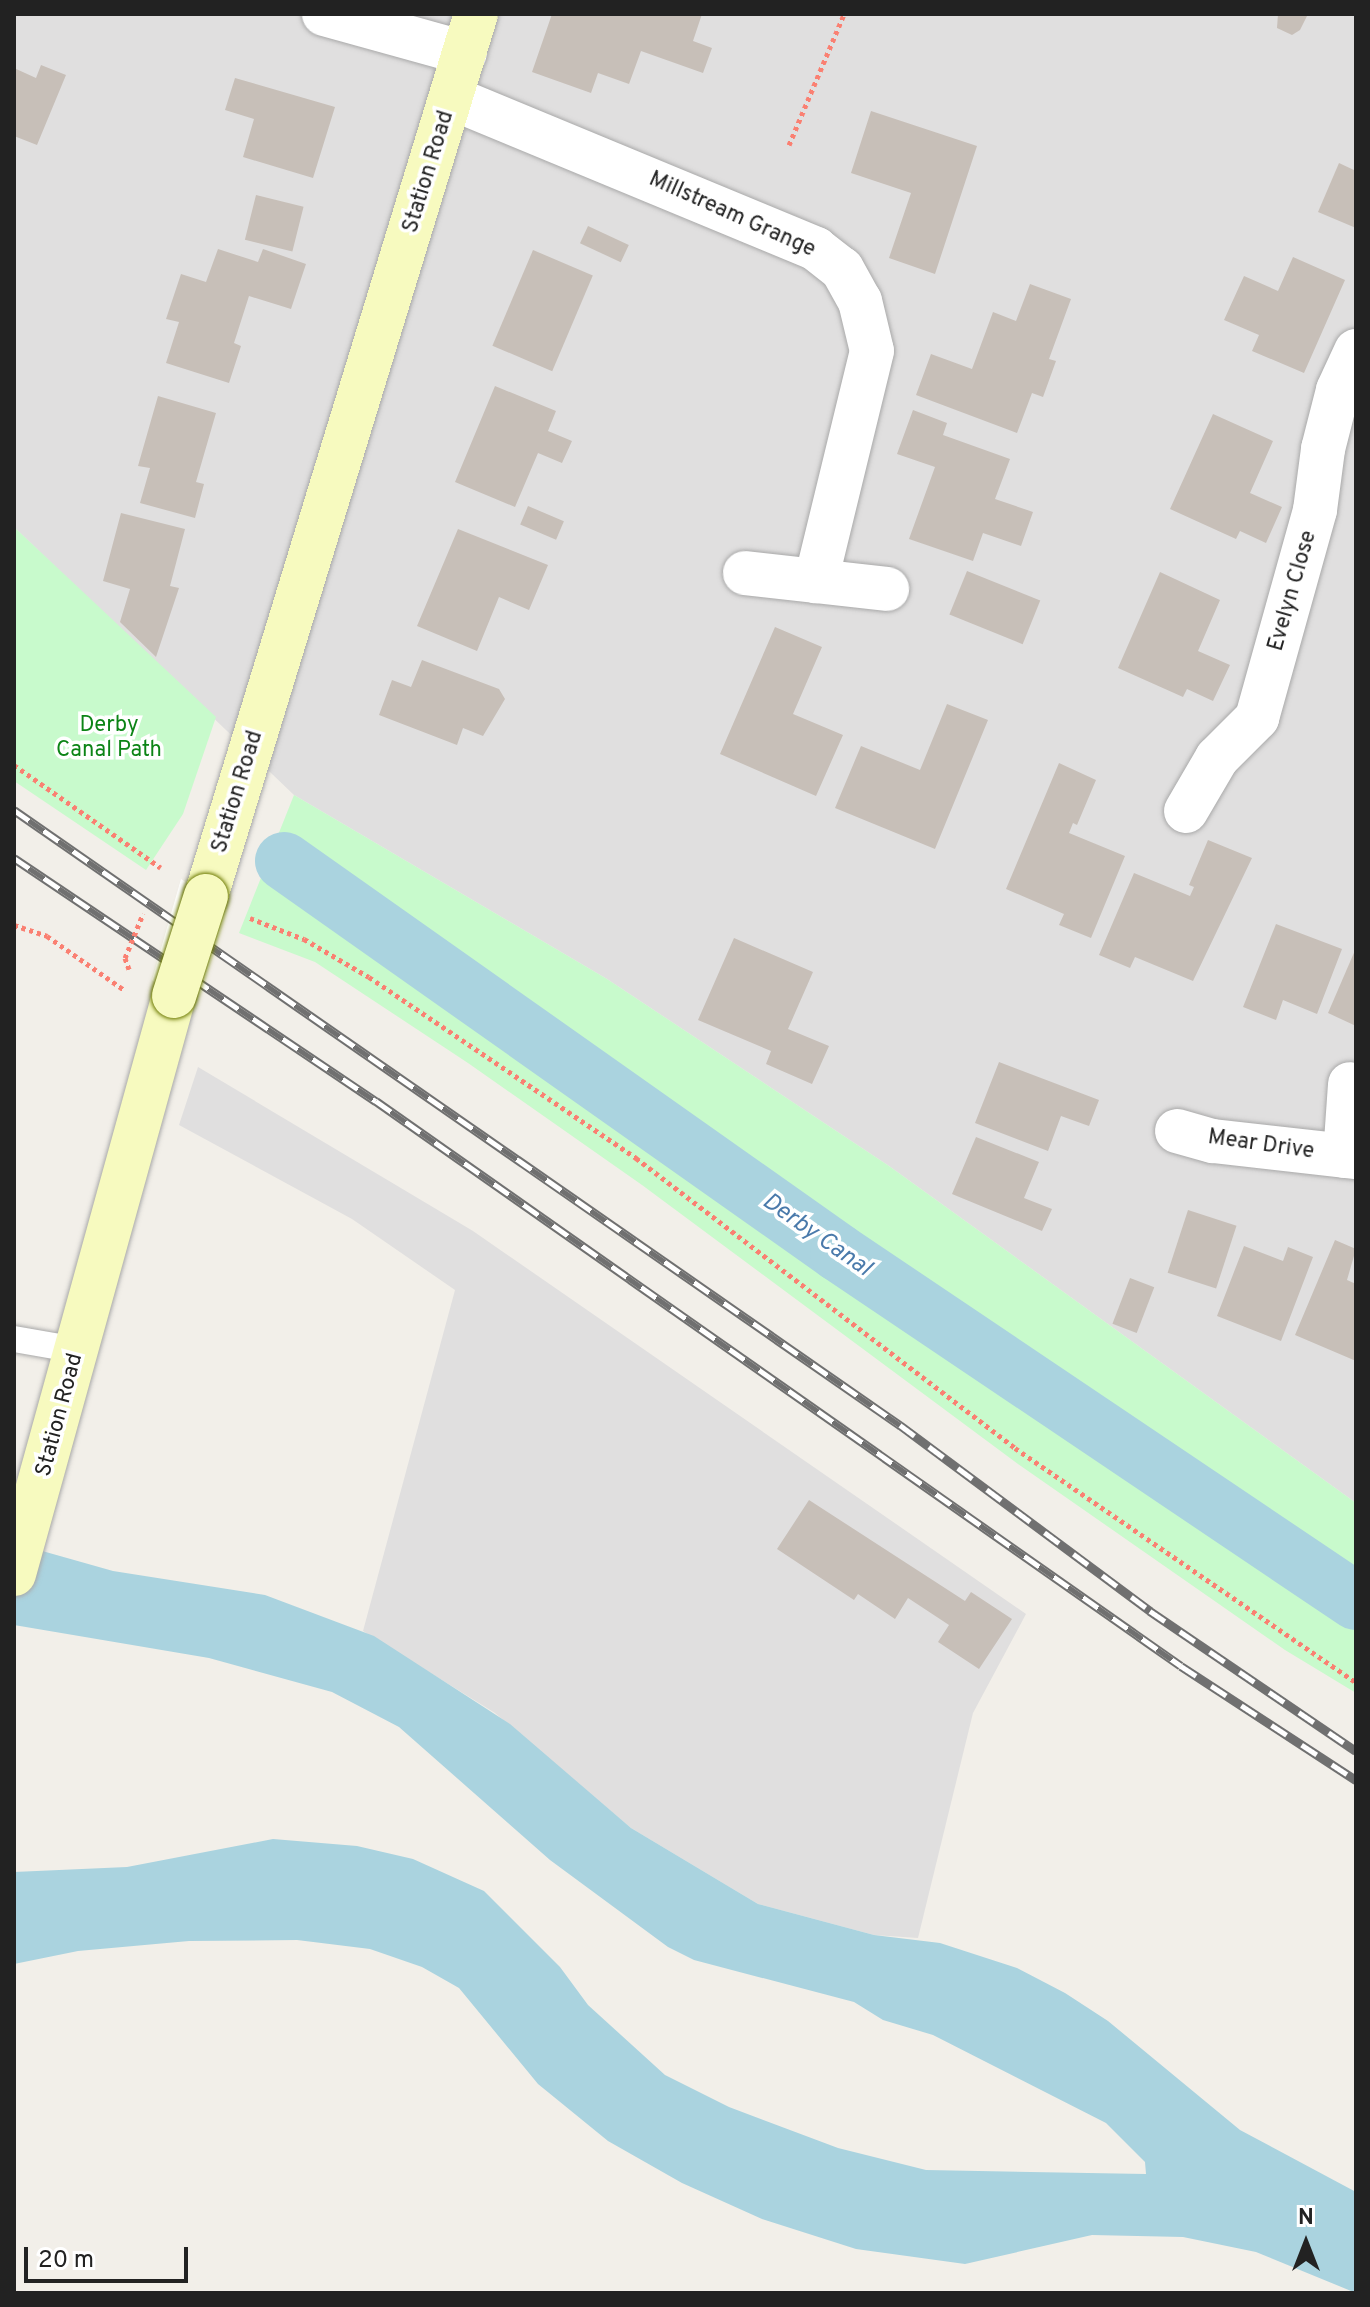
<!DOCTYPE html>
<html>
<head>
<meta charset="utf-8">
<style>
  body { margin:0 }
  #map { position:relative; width:1370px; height:2307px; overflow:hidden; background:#f2efe9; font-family:Overpass,sans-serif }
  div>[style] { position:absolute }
  .residential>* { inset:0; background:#e0dfdf }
  .park>* { inset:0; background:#c8facc }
  .water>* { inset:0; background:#aad3df }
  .pier>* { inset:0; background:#fff }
  .canal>* { height:58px; margin:-29px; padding:0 29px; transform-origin:29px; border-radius:29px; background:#aad3df }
  .building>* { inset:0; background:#c7bfb8; transform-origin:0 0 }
  .path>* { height:5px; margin-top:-2.5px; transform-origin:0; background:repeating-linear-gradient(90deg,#fa8072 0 4px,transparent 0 8px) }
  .roads { filter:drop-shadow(0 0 2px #a9a9a9) drop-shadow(0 0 2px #a9a9a9) }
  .service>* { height:26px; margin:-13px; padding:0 13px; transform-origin:13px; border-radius:13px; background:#fff }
  .minor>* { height:44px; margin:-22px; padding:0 22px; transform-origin:22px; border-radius:22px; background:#fff }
  .secondary>* { height:44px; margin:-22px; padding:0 22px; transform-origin:22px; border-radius:22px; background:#f7fabf }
  .rail>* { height:9px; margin-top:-4.5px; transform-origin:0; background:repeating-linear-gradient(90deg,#fff 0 18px,#707070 0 36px); box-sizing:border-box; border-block:2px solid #707070 }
  .path-bridge>* { height:5px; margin-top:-2.5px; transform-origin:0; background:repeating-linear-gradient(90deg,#fa8072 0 4px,transparent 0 8px) }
  .bridges { filter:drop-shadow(0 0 2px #707d05) drop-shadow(0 0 2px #707d05) }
  .secondary-bridge>* { height:44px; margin:-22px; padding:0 22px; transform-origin:22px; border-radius:22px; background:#f7fabf }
  span { translate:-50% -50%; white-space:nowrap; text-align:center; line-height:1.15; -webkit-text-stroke:7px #fff; paint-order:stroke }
  .street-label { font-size:22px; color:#222 }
  .park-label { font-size:22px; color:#0c8416 }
  .water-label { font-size:24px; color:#4a7aab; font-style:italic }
  .frame { position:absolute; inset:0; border:16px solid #222; pointer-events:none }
  .north { position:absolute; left:1266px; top:2203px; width:80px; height:80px; -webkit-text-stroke:6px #fff; paint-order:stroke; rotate:0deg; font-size:22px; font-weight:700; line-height:32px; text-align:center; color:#222 }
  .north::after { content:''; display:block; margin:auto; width:28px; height:36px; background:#222; clip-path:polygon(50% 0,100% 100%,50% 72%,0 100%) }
  .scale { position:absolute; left:24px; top:2247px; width:164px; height:36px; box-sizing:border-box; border:4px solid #222; border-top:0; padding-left:10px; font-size:24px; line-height:28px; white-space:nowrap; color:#222; -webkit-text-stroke:6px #fff; paint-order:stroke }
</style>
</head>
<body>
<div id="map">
  <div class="residential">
    <i style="clip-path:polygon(14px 14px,1356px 14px,1356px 1503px,889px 1166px,607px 979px,294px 795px,14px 527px)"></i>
    <i style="clip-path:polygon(198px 1067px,473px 1231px,1026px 1614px,973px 1713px,918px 1938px,874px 1935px,758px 1904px,631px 1828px,495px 1713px,363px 1631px,455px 1290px,352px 1219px,179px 1125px)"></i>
  </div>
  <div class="park">
    <i style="clip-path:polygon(14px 527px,216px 717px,183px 814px,146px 870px,14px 781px)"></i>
    <i style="clip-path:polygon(294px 795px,607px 979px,889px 1166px,1356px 1503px,1356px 1693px,1285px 1650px,1018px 1464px,642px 1185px,468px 1063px,315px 962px,239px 933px)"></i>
  </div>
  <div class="water">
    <i style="clip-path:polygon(14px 1543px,113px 1571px,265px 1595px,374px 1636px,510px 1724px,631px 1828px,758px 1904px,874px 1935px,940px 1943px,1017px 1968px,1065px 1993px,1108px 2021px,1240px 2130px,1356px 2192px,1356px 2293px,1256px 2252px,1183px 2237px,1092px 2235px,965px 2264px,856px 2249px,762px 2219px,682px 2183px,608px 2141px,538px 2084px,459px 1988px,422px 1967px,370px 1949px,297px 1940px,189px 1941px,78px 1951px,14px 1964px,14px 1872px,127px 1867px,273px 1839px,357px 1846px,413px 1859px,484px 1891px,560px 1967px,588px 2005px,665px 2075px,729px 2107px,838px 2148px,926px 2170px,1146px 2174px,1145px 2162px,1106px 2123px,933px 2035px,883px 2020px,854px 2002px,694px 1960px,668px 1947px,550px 1860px,399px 1727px,332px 1692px,209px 1658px,14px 1625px)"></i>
  </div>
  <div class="pier">
    <i style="clip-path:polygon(181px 879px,227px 909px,195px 1011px,152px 980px)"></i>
  </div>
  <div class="canal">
    <i style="left:284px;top:861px;width:679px;rotate:35.23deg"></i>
    <i style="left:839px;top:1253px;width:623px;rotate:33.95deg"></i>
  </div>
  <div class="building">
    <i style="clip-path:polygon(552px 14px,702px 14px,693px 41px,712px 48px,703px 73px,641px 51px,629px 84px,598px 73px,591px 93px,532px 72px)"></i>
    <i style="clip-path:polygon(1278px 14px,1308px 14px,1300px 30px,1292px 35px,1277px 28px)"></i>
    <i style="clip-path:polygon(41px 65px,66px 75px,37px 145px,14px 136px,14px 68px,36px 78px)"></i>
    <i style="clip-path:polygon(235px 78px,335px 107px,313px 178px,243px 157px,254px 119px,225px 110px)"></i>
    <i style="clip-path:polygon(871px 111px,977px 146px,935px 274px,889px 258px,911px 193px,851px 173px)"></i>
    <i style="clip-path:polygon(1339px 163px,1356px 171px,1356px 228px,1318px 212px)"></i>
    <i style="left:256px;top:195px;width:49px;height:46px;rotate:14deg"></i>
    <i style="left:588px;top:226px;width:45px;height:19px;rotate:25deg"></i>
    <i style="clip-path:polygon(218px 249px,258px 262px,263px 249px,306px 264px,291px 309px,249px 296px,234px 343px,241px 346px,229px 383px,166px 363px,179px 322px,166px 319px,181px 274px,206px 282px)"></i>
    <i style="left:533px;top:250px;width:65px;height:104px;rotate:23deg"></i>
    <i style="clip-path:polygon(1293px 257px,1345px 280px,1304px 373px,1252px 351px,1259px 335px,1224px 320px,1244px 276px,1278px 291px)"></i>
    <i style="clip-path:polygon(1030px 284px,1071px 299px,1049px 359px,1056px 361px,1043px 397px,1032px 393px,1017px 433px,916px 395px,931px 354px,972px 369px,993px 312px,1016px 321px)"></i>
    <i style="clip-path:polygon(495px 386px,556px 411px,548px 431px,572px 441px,562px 463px,538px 453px,515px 507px,455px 482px)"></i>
    <i style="clip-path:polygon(158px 396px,216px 413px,196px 482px,204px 484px,195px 518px,140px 503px,150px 468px,138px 466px)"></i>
    <i style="clip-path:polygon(913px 410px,947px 423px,943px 435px,1010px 459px,995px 499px,1033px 512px,1021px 546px,983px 533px,973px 561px,909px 539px,935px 467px,897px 454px)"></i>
    <i style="clip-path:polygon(1213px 414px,1273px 441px,1250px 493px,1282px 507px,1266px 543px,1240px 531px,1236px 539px,1170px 509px)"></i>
    <i style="left:528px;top:506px;width:39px;height:20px;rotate:23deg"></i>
    <i style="clip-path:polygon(121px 513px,185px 529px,170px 586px,179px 588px,156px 657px,120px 622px,130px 589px,103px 581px)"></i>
    <i style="clip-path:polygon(458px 529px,548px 565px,529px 610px,499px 597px,477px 651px,417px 626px)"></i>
    <i style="left:967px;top:571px;width:79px;height:47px;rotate:22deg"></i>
    <i style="clip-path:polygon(1160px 572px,1220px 600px,1198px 651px,1230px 665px,1213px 701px,1187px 689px,1183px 697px,1118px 668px)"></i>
    <i style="clip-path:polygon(775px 627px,822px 647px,793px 714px,843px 735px,816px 796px,720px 754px)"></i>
    <i style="clip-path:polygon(422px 660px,499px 689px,505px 699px,483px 736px,463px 728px,457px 745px,379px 715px,392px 680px,411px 687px)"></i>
    <i style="clip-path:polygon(947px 704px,988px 720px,935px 849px,835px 808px,861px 746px,920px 770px)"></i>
    <i style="clip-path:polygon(1059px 763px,1096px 780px,1077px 825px,1073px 823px,1069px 833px,1125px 856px,1091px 938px,1059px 925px,1064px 914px,1006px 889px)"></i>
    <i style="clip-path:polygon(1208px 840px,1252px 858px,1193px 981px,1135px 957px,1130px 968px,1099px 955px,1134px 873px,1190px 896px,1194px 887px,1189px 885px)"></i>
    <i style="clip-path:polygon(1276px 924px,1342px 949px,1317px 1014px,1283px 1000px,1276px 1020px,1243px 1007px)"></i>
    <i style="clip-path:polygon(734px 938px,813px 972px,788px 1029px,829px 1046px,812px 1084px,766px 1064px,771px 1051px,698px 1020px)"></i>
    <i style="clip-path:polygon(1356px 948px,1356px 1026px,1328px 1013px)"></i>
    <i style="clip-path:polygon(999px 1062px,1099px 1100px,1089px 1126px,1061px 1116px,1048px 1151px,975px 1123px)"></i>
    <i style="clip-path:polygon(976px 1137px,1039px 1162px,1024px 1198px,1052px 1209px,1042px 1231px,952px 1194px)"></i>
    <i style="left:1188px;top:1210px;width:51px;height:66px;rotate:18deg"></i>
    <i style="clip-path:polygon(1335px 1240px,1356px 1249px,1347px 1280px,1356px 1284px,1356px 1361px,1295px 1335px)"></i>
    <i style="clip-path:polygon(1244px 1246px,1283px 1261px,1288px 1247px,1313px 1257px,1281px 1341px,1217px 1316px)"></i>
    <i style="left:1130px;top:1278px;width:26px;height:49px;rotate:21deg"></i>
    <i style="clip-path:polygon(809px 1500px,965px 1601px,971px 1592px,1012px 1619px,979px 1669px,938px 1642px,949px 1625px,908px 1598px,895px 1619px,858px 1594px,854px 1600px,777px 1549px)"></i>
  </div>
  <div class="path">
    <i style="left:789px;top:145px;width:142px;rotate:-67.2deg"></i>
    <i style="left:14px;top:765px;width:179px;rotate:35deg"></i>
    <i style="left:250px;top:918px;width:58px;rotate:21.3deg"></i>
    <i style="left:304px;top:939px;width:75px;rotate:30.3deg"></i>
    <i style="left:369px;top:977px;width:323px;rotate:34.1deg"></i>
    <i style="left:636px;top:1158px;width:477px;rotate:37.4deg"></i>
    <i style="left:1015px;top:1448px;width:414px;rotate:34.5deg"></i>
    <i style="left:14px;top:925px;width:35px;rotate:18deg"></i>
    <i style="left:47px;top:936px;width:93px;rotate:34.9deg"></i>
    <i style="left:125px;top:958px;width:12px;rotate:70deg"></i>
  </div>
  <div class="roads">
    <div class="service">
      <i style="left:14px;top:1339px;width:64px;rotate:9.9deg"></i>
    </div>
    <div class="minor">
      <i style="left:324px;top:14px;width:146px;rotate:15.5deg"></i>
      <i style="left:452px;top:98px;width:394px;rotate:22.5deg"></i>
      <i style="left:816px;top:249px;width:33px;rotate:38deg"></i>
      <i style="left:842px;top:269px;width:37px;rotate:61deg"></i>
      <i style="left:860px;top:301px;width:51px;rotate:76.5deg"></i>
      <i style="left:872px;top:351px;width:237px;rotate:103.7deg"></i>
      <i style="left:745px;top:573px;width:143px;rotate:6.4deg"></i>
      <i style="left:1186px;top:811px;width:61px;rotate:-59.7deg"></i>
      <i style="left:1217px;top:758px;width:57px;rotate:-45deg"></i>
      <i style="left:1257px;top:718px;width:216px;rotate:-74.4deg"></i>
      <i style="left:1315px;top:510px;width:62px;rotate:-82.5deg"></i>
      <i style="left:1323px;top:449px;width:61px;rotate:-75.7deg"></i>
      <i style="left:1338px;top:390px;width:43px;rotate:-65.2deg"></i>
      <i style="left:1177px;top:1131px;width:37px;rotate:16deg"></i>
      <i style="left:1213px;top:1141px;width:144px;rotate:6.4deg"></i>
      <i style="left:1345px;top:1156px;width:72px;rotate:-86deg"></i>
    </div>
    <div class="secondary">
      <i style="left:206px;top:896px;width:922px;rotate:-72.98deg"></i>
      <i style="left:14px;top:1574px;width:600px;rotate:-74.53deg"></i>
    </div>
  </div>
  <div class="rail">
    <i style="left:14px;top:810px;width:1079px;rotate:34.77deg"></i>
    <i style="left:900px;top:1425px;width:312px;rotate:36.6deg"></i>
    <i style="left:1150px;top:1611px;width:249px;rotate:34.2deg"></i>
    <i style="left:14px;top:858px;width:436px;rotate:33.9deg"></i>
    <i style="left:376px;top:1101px;width:983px;rotate:35.06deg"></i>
    <i style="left:1181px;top:1666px;width:209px;rotate:33.1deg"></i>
  </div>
  <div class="path-bridge">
    <i style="left:125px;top:958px;width:48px;rotate:-67.8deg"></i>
  </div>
  <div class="bridges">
    <div class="secondary-bridge">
      <i style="left:174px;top:996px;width:105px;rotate:-72.3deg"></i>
    </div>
  </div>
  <div class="street-label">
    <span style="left:429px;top:172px;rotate:-73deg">Station Road</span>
    <span style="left:732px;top:215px;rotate:24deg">Millstream Grange</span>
    <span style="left:1293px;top:591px;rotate:-74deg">Evelyn Close</span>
    <span style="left:238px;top:792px;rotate:-73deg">Station Road</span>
    <span style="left:1261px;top:1145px;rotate:8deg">Mear Drive</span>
    <span style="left:60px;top:1415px;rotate:-75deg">Station Road</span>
  </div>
  <div class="park-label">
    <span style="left:109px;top:738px">Derby<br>Canal Path</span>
  </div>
  <div class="water-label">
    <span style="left:816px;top:1236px;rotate:35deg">Derby Canal</span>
  </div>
  <div class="frame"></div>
  <div class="north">N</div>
  <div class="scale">20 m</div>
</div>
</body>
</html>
